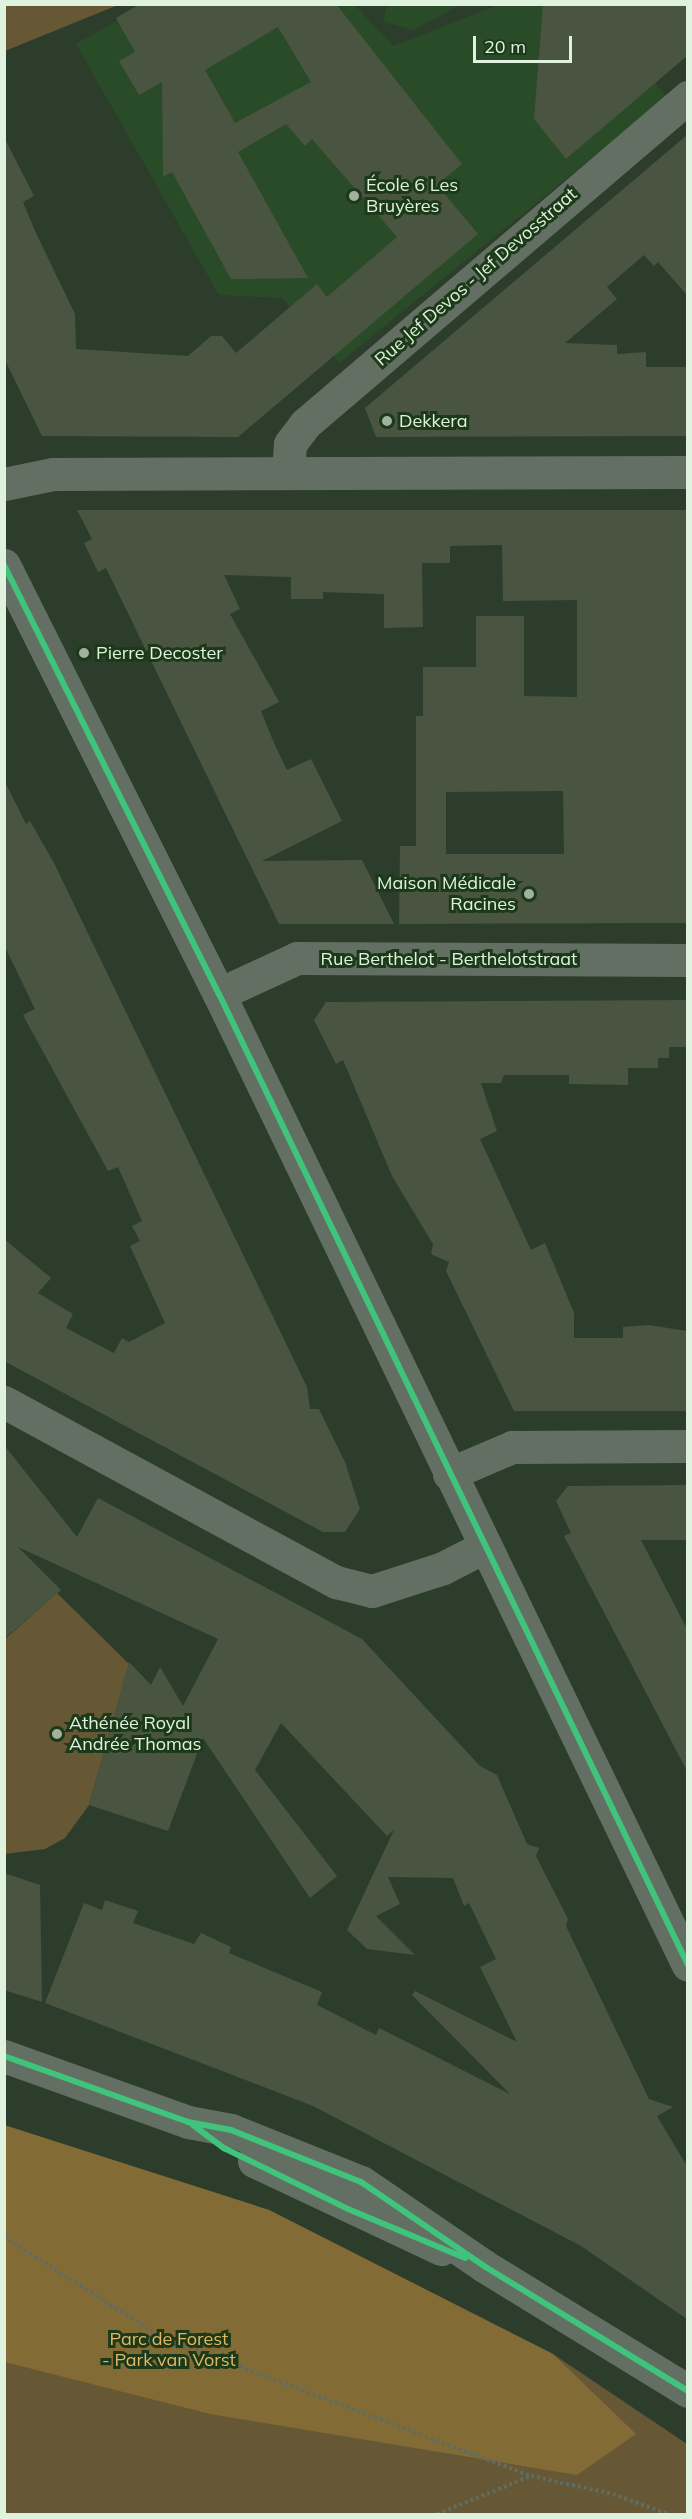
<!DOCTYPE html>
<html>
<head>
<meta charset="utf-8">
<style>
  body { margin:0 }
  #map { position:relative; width:692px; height:2519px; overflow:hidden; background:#2d3d2c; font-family:Mulish,sans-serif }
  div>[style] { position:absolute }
  .built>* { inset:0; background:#2a4b27 }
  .green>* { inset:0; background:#665735 }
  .forest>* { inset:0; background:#836b36 }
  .building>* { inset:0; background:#495441 }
  .path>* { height:4px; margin-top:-2px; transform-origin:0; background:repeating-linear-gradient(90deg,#616c60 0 3px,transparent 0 6px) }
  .street>* { height:33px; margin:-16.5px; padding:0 16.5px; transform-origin:16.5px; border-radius:16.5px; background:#636f62 }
  .secondary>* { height:33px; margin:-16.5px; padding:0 16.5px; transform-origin:16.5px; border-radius:16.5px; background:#636f62 }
  .cycleway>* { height:6px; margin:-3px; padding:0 3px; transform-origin:3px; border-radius:3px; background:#40c37c }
  .dots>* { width:16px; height:16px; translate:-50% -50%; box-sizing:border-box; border:3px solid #1c3a1a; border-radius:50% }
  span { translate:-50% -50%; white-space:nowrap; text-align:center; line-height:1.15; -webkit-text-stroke:6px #1c3a1a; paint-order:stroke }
  .poi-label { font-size:18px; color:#dff2dd }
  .left { translate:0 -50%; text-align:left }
  .right { translate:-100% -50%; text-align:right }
  .street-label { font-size:18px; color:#dff2dd }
  .park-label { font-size:18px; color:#e3b762 }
  .frame { position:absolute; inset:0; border:6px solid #dff2dd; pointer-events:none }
  .scale { position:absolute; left:473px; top:36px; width:99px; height:27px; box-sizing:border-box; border:3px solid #dff2dd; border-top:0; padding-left:8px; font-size:18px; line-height:21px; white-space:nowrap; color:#dff2dd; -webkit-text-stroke:4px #1c3a1a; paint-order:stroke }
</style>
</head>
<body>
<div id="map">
  <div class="built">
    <i style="clip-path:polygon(145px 5px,355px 5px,393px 46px,498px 5px,589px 5px,667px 97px,339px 363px,282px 298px,219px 295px,76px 44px)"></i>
    <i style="clip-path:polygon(387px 5px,387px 4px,460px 5px,414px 30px,383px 22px)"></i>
  </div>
  <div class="green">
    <i style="clip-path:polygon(5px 4px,118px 4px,118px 5px,5px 51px)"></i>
    <i style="clip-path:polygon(57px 1593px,129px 1664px,89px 1805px,65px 1838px,45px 1849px,5px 1854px,5px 1639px)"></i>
    <i style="clip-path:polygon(4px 2125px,269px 2210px,553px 2354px,687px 2444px,687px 2514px,5px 2514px)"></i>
  </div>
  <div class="forest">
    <i style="clip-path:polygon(4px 2125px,269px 2210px,553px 2354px,636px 2434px,577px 2475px,210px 2414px,5px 2362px)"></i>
  </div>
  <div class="building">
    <i style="clip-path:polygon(evenodd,140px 4px,336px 4px,462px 164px,437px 185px,478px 234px,238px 437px,42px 436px,4px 358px,4px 137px,34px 196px,23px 202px,35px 231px,75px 314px,76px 349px,188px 356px,211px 336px,222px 336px,236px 353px,317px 284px,327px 297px,397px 237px,312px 139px,305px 146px,286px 124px,238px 152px,308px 278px,231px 279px,172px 172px,163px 177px,162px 82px,139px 95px,119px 61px,135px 52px,116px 18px,140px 4px,278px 27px,311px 82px,235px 123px,205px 70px,278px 27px)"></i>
    <i style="clip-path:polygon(543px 4px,687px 4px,687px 56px,566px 159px,534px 119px)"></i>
    <i style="clip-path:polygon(687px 135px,687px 295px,658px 262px,654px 266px,644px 255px,607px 287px,617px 299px,565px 343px,617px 345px,617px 354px,646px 352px,646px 367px,687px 367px,687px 436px,376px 437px,365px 408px)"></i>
    <i style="clip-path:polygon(evenodd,77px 510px,687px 510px,687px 923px,399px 924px,400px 846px,416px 846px,416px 716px,423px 716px,423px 667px,476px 667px,476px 616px,524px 616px,524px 696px,577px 697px,577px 600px,503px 601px,502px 545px,450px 546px,450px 563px,422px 563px,423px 627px,384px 628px,384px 594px,323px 592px,323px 599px,291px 599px,291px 577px,224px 575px,240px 609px,230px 614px,279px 702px,261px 711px,274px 743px,287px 770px,311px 759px,342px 821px,262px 861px,362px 860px,394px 924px,279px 924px,106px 568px,98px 572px,84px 543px,92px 539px,77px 510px,563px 791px,564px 854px,446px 854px,446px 792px,563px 791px)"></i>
    <i style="clip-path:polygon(4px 780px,26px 824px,30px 821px,54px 863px,307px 1387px,310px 1409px,319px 1409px,345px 1462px,360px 1509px,345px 1532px,323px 1532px,4px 1361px,4px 1239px,51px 1278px,38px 1293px,73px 1314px,66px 1328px,114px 1353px,122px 1338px,129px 1342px,165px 1323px,130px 1246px,140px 1241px,132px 1226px,142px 1221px,118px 1167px,108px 1171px,23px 1015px,35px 1009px,4px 945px)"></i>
    <i style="clip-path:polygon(687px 1000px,687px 1047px,669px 1047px,669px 1058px,658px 1058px,658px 1068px,628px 1068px,628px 1085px,569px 1084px,569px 1075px,504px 1075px,501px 1083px,481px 1083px,497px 1131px,480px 1139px,531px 1250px,545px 1243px,574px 1313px,574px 1338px,623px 1338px,623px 1327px,649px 1325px,687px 1331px,687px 1411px,514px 1411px,446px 1271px,449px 1262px,431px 1254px,433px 1244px,392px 1176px,343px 1060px,336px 1064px,314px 1020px,326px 1002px)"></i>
    <i style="clip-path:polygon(4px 1445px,77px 1537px,98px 1498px,362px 1639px,480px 1766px,497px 1775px,527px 1844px,539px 1848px,536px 1856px,568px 1919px,566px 1926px,649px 2099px,673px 2107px,657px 2116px,687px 2166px,687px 2319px,581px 2246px,313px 2106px,45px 2003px,84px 1903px,102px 1910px,105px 1900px,138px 1911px,133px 1923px,194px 1944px,201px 1933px,231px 1947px,229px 1953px,322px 1992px,317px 2005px,376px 2035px,379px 2028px,510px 2094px,412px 1995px,415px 1991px,517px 2042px,480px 1967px,496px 1959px,469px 1903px,464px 1906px,453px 1878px,388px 1877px,400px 1904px,376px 1916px,415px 1955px,367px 1949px,347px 1930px,394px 1830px,387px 1836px,281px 1723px,255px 1770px,337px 1876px,310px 1898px,203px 1738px,168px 1831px,89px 1805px,129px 1662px,151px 1685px,160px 1667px,183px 1706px,218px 1639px,18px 1547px,61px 1590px,4px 1639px)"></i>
    <i style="clip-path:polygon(687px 1485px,687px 1540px,641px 1540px,687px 1629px,687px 1771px,564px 1536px,571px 1533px,556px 1501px,568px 1486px)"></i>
    <i style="clip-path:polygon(4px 1873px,40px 1885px,42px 2002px,4px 1990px)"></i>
  </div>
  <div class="path">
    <i style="left:4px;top:2237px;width:186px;rotate:32.5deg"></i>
    <i style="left:161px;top:2337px;width:395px;rotate:20.6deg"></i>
    <i style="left:437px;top:2514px;width:101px;rotate:-22deg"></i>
    <i style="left:531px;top:2476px;width:84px;rotate:12.4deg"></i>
    <i style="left:613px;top:2494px;width:59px;rotate:20deg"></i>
  </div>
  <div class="street">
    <i style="left:288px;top:472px;width:28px;rotate:-86deg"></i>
    <i style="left:290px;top:444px;width:25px;rotate:-53deg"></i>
    <i style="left:305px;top:424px;width:504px;rotate:-40.49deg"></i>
    <i style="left:4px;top:484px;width:50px;rotate:-11.5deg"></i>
    <i style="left:53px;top:474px;width:635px;rotate:-0.18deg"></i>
    <i style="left:219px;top:994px;width:86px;rotate:-24.8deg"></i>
    <i style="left:297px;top:958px;width:391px;rotate:0.3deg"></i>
    <i style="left:4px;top:1402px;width:378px;rotate:28.5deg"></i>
    <i style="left:336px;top:1582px;width:37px;rotate:14deg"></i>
    <i style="left:372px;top:1591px;width:75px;rotate:-17.9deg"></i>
    <i style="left:443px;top:1568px;width:46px;rotate:-27.1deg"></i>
    <i style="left:449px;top:1474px;width:69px;rotate:-23.2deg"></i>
    <i style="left:512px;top:1447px;width:176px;rotate:-0.3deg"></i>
  </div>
  <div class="secondary">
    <i style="left:4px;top:565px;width:480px;rotate:63.4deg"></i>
    <i style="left:219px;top:994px;width:1078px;rotate:64.22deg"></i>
    <i style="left:4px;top:2056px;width:195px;rotate:19.7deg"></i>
    <i style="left:188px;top:2122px;width:44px;rotate:10.5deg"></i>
    <i style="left:231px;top:2130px;width:140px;rotate:21.8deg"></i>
    <i style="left:361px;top:2182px;width:149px;rotate:34.3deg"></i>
    <i style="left:484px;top:2266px;width:239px;rotate:31.5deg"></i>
    <i style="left:254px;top:2161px;width:207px;rotate:25.2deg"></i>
  </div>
  <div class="cycleway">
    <i style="left:4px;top:565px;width:480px;rotate:63.4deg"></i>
    <i style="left:219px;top:994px;width:1078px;rotate:64.22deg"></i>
    <i style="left:4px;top:2056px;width:195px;rotate:19.7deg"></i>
    <i style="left:188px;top:2122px;width:44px;rotate:10.5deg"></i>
    <i style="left:231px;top:2130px;width:140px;rotate:21.8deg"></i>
    <i style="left:361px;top:2182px;width:149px;rotate:34.3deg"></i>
    <i style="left:484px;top:2266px;width:239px;rotate:31.5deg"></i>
    <i style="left:193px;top:2125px;width:39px;rotate:37deg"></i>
    <i style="left:224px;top:2148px;width:138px;rotate:26.2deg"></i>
    <i style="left:348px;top:2209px;width:127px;rotate:22.7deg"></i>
  </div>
  <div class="dots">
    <i style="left:354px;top:196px;background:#a1b39f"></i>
    <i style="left:387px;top:421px;background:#a1b39f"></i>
    <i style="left:84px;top:653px;background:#a1b39f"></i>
    <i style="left:529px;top:894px;background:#a1b39f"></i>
    <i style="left:57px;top:1734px;background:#a1b39f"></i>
  </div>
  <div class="poi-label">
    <span class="left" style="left:366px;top:196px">École 6 Les<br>Bruyères</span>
    <span class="left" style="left:399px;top:421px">Dekkera</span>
    <span class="left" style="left:96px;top:653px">Pierre Decoster</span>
    <span class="right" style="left:516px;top:894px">Maison Médicale<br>Racines</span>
    <span class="left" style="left:69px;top:1734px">Athénée Royal<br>Andrée Thomas</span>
  </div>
  <div class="street-label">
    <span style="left:476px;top:277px;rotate:-41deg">Rue Jef Devos - Jef Devosstraat</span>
    <span style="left:449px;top:959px">Rue Berthelot - Berthelotstraat</span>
  </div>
  <div class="park-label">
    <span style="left:169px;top:2350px">Parc de Forest<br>- Park van Vorst</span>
  </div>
  <div class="frame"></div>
  <div class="scale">20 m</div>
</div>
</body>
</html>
